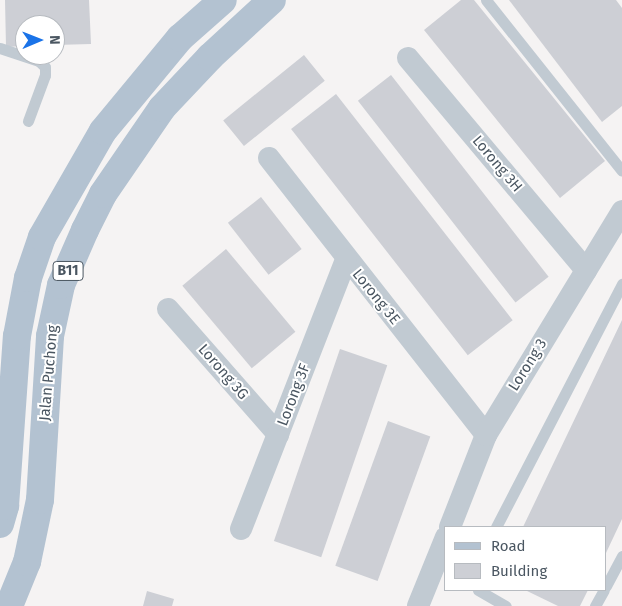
<!DOCTYPE html>
<html>
<head>
<meta charset="utf-8">
<style>
  body { margin:0 }
  #map { position:relative; width:622px; height:606px; overflow:hidden; background:#f5f3f3; font-family:"Fira Sans",sans-serif }
  div>[style] { position:absolute }
  .building>* { inset:0; background:#cdcfd5; transform-origin:0 0 }
  .lane>* { height:11px; margin:-5.5px; padding:0 5.5px; transform-origin:5.5px; border-radius:5.5px; background:#c1cad2 }
  .street>* { height:22px; margin:-11px; padding:0 11px; transform-origin:11px; border-radius:11px; background:#c1cad2 }
  .primary>* { height:28px; margin:-14px; padding:0 14px; transform-origin:14px; border-radius:14px; background:#b3c2d1 }
  span { translate:-50% -50%; white-space:nowrap; text-align:center; line-height:1.15; -webkit-text-stroke:4px #fff; paint-order:stroke }
  .shield-label span { padding:1px 4px; background:#fff; border:1px solid; border-radius:4px; -webkit-text-stroke-width:0 }
  .shield-label { font-size:14px; color:#4a5661; font-weight:700 }
  .street-label { font-size:15px; color:#4a5661 }
  .legend { position:absolute; left:444px; top:526px; width:162px; height:65px; box-sizing:border-box; background:#fff; border:1px solid #b7bbc0; margin:0; padding:6px 9px; list-style:none; font-size:15px; color:#4a5661 }
  .legend li { display:flex; align-items:center; gap:10px; height:25px }
  .legend b { width:25px; border:1px solid #b7bbc0 }
  .north { position:absolute; left:15px; top:15px; width:50px; height:50px; box-sizing:border-box; background:#fff; border:1px solid #b7bbc0; border-radius:50%; rotate:89deg; font-size:14px; font-weight:700; line-height:20px; text-align:center; color:#4a5661 }
  .north::after { content:''; display:block; margin:auto; width:18px; height:22px; background:#1a73e8; clip-path:polygon(50% 0,100% 100%,50% 72%,0 100%) }
</style>
</head>
<body>
<div id="map">
  <div class="building">
    <i style="clip-path:polygon(5px 0,89px 0,91px 44px,55px 45px,55px 25px,25px 25px,25px 46px,6px 47px)"></i>
    <i style="clip-path:polygon(461px 0,474px 0,605px 161px,560px 198px,424px 30px)"></i>
    <i style="clip-path:polygon(509px 0,616px 0,622px 8px,622px 106px,602px 122px)"></i>
    <i style="left:304px;top:55px;width:33px;height:104px;rotate:51deg"></i>
    <i style="left:391px;top:75px;width:256px;height:42px;rotate:52deg"></i>
    <i style="left:336px;top:94px;width:287px;height:57px;rotate:52deg"></i>
    <i style="left:261px;top:197px;width:66px;height:42px;rotate:52deg"></i>
    <i style="left:226px;top:249px;width:108px;height:57px;rotate:50deg"></i>
    <i style="clip-path:polygon(622px 320px,622px 519px,606px 553px,606px 527px,523px 527px)"></i>
    <i style="left:340px;top:349px;width:50px;height:203px;rotate:19deg"></i>
    <i style="left:388px;top:421px;width:45px;height:154px;rotate:20deg"></i>
    <i style="clip-path:polygon(525px 590px,588px 590px,580px 606px,558px 606px)"></i>
    <i style="clip-path:polygon(147px 591px,174px 599px,172px 606px,143px 606px)"></i>
  </div>
  <div class="lane">
    <i style="left:486px;top:0;width:218px;rotate:51.5deg"></i>
    <i style="left:0;top:48px;width:41px;rotate:18.4deg"></i>
    <i style="left:39px;top:61px;width:8px;rotate:45deg"></i>
    <i style="left:45px;top:67px;width:8px;rotate:90deg"></i>
    <i style="left:45px;top:75px;width:49px;rotate:110.3deg"></i>
    <i style="left:496px;top:527px;width:274px;rotate:-62.6deg"></i>
    <i style="left:606px;top:586px;width:34px;rotate:-62deg"></i>
    <i style="left:478px;top:590px;width:32px;rotate:30deg"></i>
    <i style="left:595px;top:606px;width:18px;rotate:-61deg"></i>
  </div>
  <div class="street">
    <i style="left:408px;top:58px;width:277px;rotate:50deg"></i>
    <i style="left:269px;top:158px;width:352px;rotate:51.9deg"></i>
    <i style="left:168px;top:309px;width:167px;rotate:48.7deg"></i>
    <i style="left:450px;top:527px;width:99px;rotate:-68.6deg"></i>
    <i style="left:486px;top:435px;width:262px;rotate:-58.7deg"></i>
    <i style="left:241px;top:529px;width:289px;rotate:-68.7deg"></i>
    <i style="left:418px;top:606px;width:74px;rotate:-67.9deg"></i>
  </div>
  <div class="primary">
    <i style="left:0;top:524px;width:19px;rotate:-74deg"></i>
    <i style="left:5px;top:506px;width:170px;rotate:-86deg"></i>
    <i style="left:17px;top:336px;width:59px;rotate:-79.3deg"></i>
    <i style="left:28px;top:278px;width:43px;rotate:-71.1deg"></i>
    <i style="left:42px;top:237px;width:122px;rotate:-60.1deg"></i>
    <i style="left:103px;top:131px;width:121px;rotate:-50.4deg"></i>
    <i style="left:180px;top:38px;width:57px;rotate:-41.5deg"></i>
    <i style="left:9px;top:606px;width:48px;rotate:-67.8deg"></i>
    <i style="left:27px;top:562px;width:63px;rotate:-78.2deg"></i>
    <i style="left:40px;top:500px;width:164px;rotate:-86.5deg"></i>
    <i style="left:50px;top:336px;width:52px;rotate:-77.8deg"></i>
    <i style="left:61px;top:285px;width:60px;rotate:-66.4deg"></i>
    <i style="left:85px;top:230px;width:40px;rotate:-63.4deg"></i>
    <i style="left:103px;top:194px;width:104px;rotate:-55.5deg"></i>
    <i style="left:162px;top:108px;width:70px;rotate:-46.7deg"></i>
    <i style="left:210px;top:57px;width:84px;rotate:-42.6deg"></i>
  </div>
  <div class="shield-label">
    <span style="left:68px;top:271px">B11</span>
  </div>
  <div class="street-label">
    <span style="left:497px;top:164px;rotate:50deg">Lorong 3H</span>
    <span style="left:376px;top:297px;rotate:51deg">Lorong 3E</span>
    <span style="left:528px;top:365px;rotate:-58deg">Lorong 3</span>
    <span style="left:223px;top:372px;rotate:49deg">Lorong 3G</span>
    <span style="left:49px;top:373px;rotate:-85deg">Jalan Puchong</span>
    <span style="left:294px;top:395px;rotate:-69deg">Lorong 3F</span>
  </div>
  <ul class="legend">
  <li><b style="height:6px;background:#b3c2d1"></b>Road</li>
  <li><b style="height:14px;background:#cdcfd5"></b>Building</li>
  </ul>
  <div class="north">N</div>
</div>
</body>
</html>
